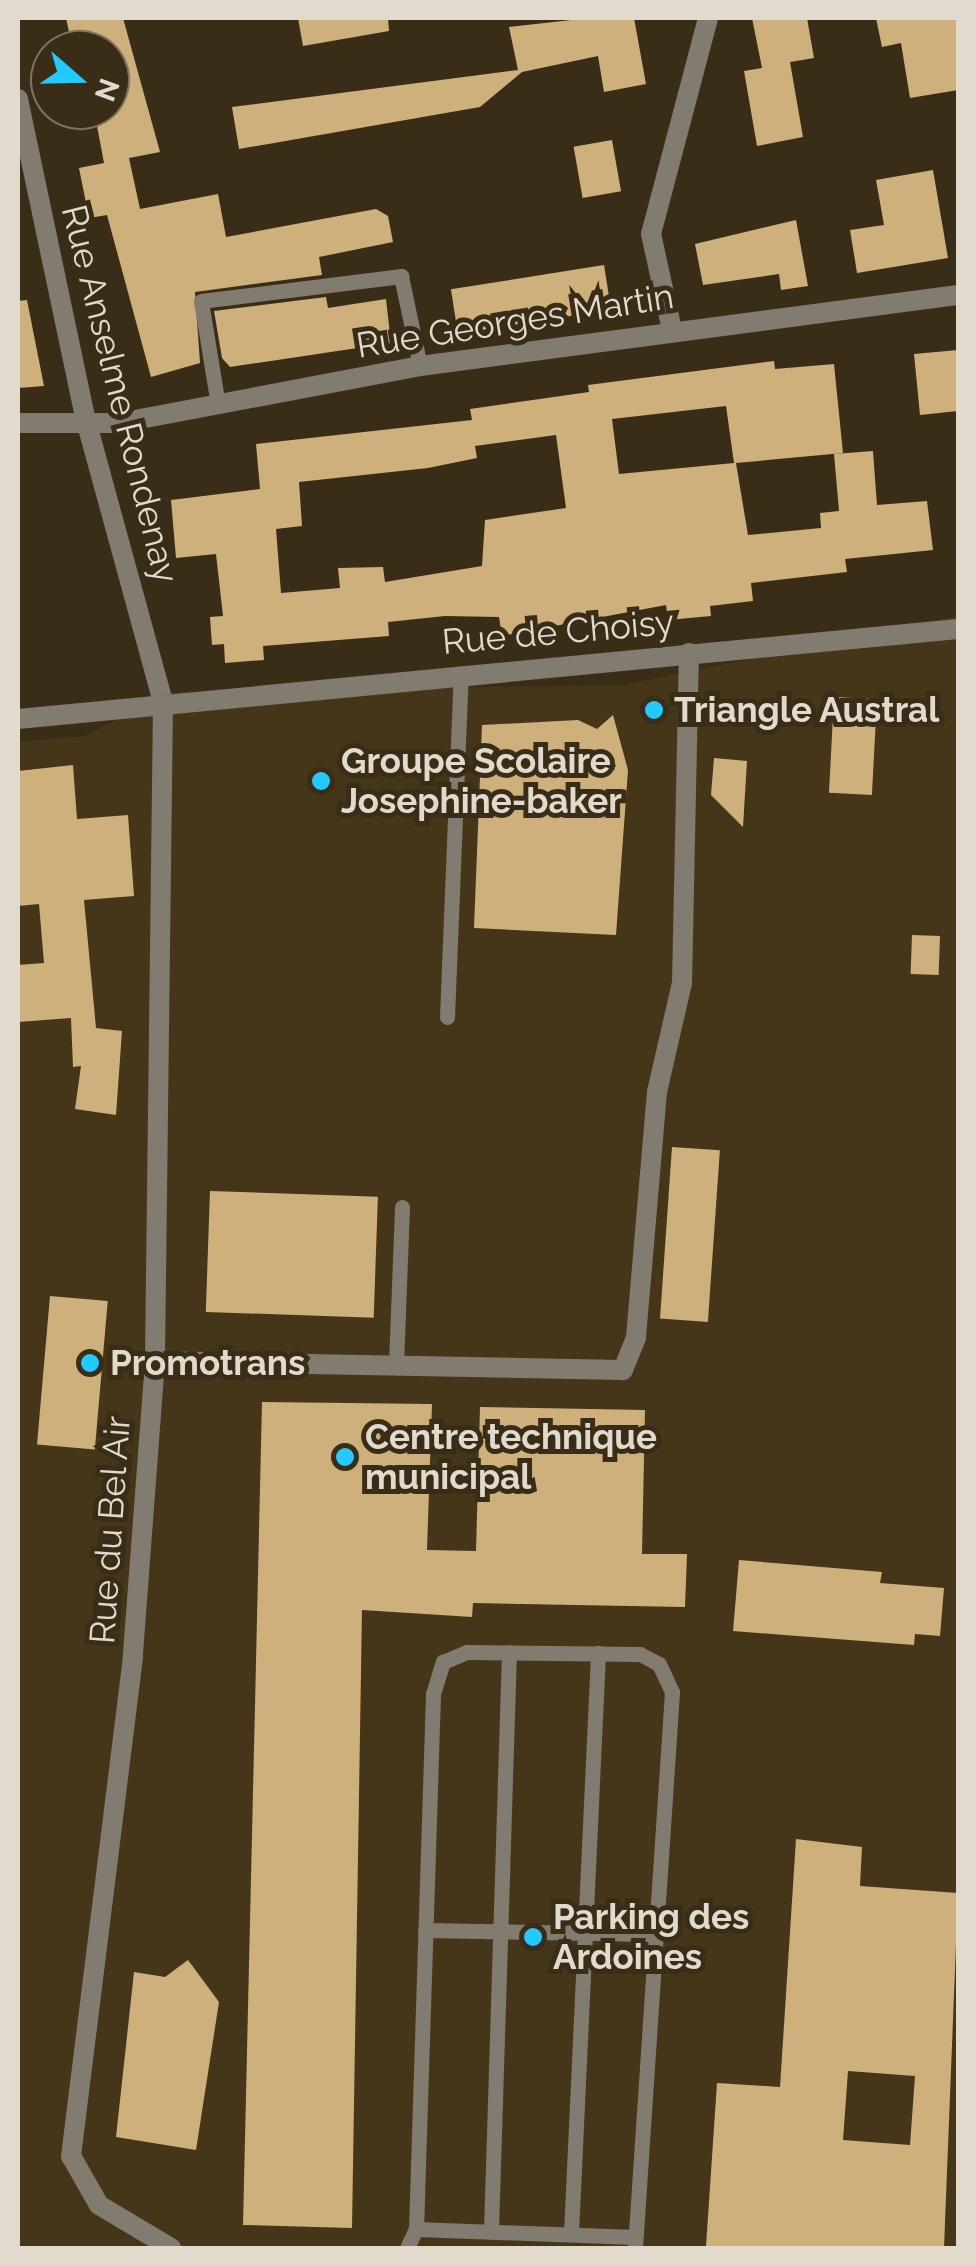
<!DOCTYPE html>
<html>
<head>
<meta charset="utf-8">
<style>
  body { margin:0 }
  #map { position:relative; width:976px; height:2266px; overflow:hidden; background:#3a2d17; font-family:Raleway,sans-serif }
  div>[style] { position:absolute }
  .built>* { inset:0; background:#463619 }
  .building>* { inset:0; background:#ceb07d; transform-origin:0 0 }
  .service>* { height:15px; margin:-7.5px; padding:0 7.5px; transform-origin:7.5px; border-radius:7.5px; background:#817b70 }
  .minor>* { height:20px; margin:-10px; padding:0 10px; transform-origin:10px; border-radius:10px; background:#817b70 }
  .dots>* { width:28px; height:28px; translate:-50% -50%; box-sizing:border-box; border:5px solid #3a2d17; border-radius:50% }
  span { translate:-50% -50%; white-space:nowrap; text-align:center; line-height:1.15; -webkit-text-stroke:10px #3a2d17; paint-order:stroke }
  .street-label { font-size:35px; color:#e2dacd }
  .poi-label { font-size:35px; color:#e2dacd; font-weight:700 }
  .left { translate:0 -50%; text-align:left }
  .frame { position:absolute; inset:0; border:20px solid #e2dacd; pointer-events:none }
  .north { position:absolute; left:30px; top:30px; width:100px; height:100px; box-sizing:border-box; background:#3a2d17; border:2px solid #7d7260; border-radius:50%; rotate:110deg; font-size:28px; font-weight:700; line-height:40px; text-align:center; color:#e2dacd }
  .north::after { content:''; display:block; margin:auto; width:35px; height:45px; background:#24c9fe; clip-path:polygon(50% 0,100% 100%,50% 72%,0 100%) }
</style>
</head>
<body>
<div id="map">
  <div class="built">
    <i style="clip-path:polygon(958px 616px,958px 2248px,18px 2248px,18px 742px,85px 736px,172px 692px,623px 685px)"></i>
  </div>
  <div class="building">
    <i style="clip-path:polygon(66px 18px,123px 18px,160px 152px,129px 158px,140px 209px,218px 194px,226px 237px,376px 209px,388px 216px,393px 242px,319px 257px,322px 275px,195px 292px,200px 363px,151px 377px,107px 215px,89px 218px,79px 168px,104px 163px,94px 110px,110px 110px,110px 50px,73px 50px)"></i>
    <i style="clip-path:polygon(298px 18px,388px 18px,389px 31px,303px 46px)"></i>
    <i style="clip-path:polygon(589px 18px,634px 18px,646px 84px,604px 92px,598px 56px,522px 72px,480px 107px,239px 149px,232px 107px,518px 70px,509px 27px)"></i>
    <i style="clip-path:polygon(752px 18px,807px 18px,814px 58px,790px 62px,803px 137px,757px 146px,744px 71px,762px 68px)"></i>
    <i style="clip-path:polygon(876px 18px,958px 18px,958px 90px,910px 98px,901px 43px,882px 47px)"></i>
    <i style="left:612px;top:140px;width:52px;height:39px;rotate:80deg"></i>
    <i style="clip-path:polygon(933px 170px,948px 258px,857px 273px,850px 230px,884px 225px,876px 180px)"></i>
    <i style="clip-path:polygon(796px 220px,808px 286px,781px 290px,779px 274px,703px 285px,695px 244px)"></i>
    <i style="left:604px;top:265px;width:45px;height:155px;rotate:81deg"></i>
    <i style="clip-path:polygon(326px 297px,328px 308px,386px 299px,391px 343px,230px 367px,222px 358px,214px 311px)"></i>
    <i style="clip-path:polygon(27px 300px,44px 386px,18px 388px,18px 301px)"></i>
    <i style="clip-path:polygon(958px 350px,958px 411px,920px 415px,914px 354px)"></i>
    <i style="clip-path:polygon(evenodd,774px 361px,775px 369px,834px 364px,843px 453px,736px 463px,748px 535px,821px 528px,820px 513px,839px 511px,834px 454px,873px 451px,877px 505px,927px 501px,933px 550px,845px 559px,847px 572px,751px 583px,753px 601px,710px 606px,711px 616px,668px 620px,666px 605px,502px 636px,499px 617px,445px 616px,388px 622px,389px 636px,263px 646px,264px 660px,225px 663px,224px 644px,212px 645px,210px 617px,223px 616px,216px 554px,176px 558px,171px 500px,260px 489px,256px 444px,472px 420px,470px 409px,589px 392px,588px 385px,774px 361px,726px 406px,734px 463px,619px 474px,612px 419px,726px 406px,774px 361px,556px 435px,566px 508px,485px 520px,482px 566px,385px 582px,383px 567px,338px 568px,340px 588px,281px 593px,276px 529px,302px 526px,299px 482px,428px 468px,477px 458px,475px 446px,556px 435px)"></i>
    <i style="left:834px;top:697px;width:43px;height:96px;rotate:3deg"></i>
    <i style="clip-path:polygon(613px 715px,628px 770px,616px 935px,474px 928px,482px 725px,578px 720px,597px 729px)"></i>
    <i style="clip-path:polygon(714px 758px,747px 761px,743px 827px,711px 795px)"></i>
    <i style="clip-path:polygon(73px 765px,77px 819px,128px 815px,134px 896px,84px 900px,96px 1028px,122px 1031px,116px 1115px,75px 1109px,81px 1066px,73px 1067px,71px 1018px,18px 1022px,18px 965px,44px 963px,39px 904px,18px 906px,18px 771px)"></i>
    <i style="left:912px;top:935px;width:28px;height:39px;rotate:2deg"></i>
    <i style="left:672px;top:1147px;width:48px;height:172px;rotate:4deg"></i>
    <i style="left:210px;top:1191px;width:168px;height:121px;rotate:2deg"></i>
    <i style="left:50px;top:1296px;width:58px;height:149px;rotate:5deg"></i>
    <i style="clip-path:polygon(262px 1402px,432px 1404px,427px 1550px,476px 1551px,480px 1407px,645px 1410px,642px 1554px,687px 1554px,685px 1607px,473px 1603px,472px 1617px,362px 1610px,352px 2228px,243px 2225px)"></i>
    <i style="clip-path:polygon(739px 1560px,882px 1572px,880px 1583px,944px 1588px,940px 1636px,915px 1634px,914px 1645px,733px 1631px)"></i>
    <i style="clip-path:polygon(evenodd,796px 1839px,862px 1847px,860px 1886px,958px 1893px,944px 2248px,706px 2246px,717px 2083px,780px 2087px,796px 1839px,848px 2071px,915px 2076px,910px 2145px,843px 2140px,848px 2071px)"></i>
    <i style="clip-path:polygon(188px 1960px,219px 2002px,196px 2150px,116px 2137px,134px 1972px,165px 1977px)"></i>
  </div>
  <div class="service">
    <i style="left:218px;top:405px;width:105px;rotate:-99.3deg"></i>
    <i style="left:201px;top:301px;width:202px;rotate:-7.1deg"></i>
    <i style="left:401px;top:276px;width:92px;rotate:78.1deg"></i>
    <i style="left:447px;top:1017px;width:344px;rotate:-87.7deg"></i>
    <i style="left:396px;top:1364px;width:157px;rotate:-87.8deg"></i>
    <i style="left:425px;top:1930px;width:229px;rotate:1deg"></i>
    <i style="left:416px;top:2229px;width:535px;rotate:-88.18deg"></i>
    <i style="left:433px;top:1694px;width:34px;rotate:-73deg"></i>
    <i style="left:443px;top:1662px;width:26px;rotate:-23deg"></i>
    <i style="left:467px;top:1652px;width:173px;rotate:0.7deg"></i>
    <i style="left:640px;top:1654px;width:21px;rotate:28deg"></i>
    <i style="left:659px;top:1664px;width:31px;rotate:65deg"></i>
    <i style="left:672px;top:1692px;width:557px;rotate:93.81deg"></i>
    <i style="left:491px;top:2230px;width:578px;rotate:-88.22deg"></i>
    <i style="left:571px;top:2233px;width:581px;rotate:-87.33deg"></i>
    <i style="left:407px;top:2248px;width:21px;rotate:-65deg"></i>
    <i style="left:416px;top:2229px;width:219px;rotate:2.1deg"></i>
  </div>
  <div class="minor">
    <i style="left:18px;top:99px;width:325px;rotate:78.1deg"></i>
    <i style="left:85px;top:417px;width:296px;rotate:74.7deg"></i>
    <i style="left:163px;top:703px;width:658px;rotate:90.7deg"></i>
    <i style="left:155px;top:1361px;width:297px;rotate:94.3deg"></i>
    <i style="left:133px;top:1657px;width:503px;rotate:97.08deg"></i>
    <i style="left:71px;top:2156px;width:56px;rotate:60.3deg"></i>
    <i style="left:99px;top:2205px;width:84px;rotate:30.8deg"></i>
    <i style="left:672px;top:330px;width:98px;rotate:-102.3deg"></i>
    <i style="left:651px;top:234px;width:223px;rotate:-75.2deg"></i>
    <i style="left:18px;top:423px;width:101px"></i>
    <i style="left:119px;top:423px;width:306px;rotate:-10.7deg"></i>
    <i style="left:420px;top:366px;width:543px;rotate:-7.52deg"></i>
    <i style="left:18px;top:719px;width:944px;rotate:-5.47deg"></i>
    <i style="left:155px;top:1361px;width:468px;rotate:1.1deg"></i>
    <i style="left:623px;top:1370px;width:35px;rotate:-68deg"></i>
    <i style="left:636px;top:1337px;width:246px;rotate:-85.1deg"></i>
    <i style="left:657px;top:1092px;width:112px;rotate:-77.1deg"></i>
    <i style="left:682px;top:983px;width:330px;rotate:-88.8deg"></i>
  </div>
  <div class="dots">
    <i style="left:654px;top:710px;background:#24c9fe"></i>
    <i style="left:321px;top:781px;background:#24c9fe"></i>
    <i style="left:90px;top:1363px;background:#24c9fe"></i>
    <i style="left:345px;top:1457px;background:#24c9fe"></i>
    <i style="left:533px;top:1937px;background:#24c9fe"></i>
  </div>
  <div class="street-label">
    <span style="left:515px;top:321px;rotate:-9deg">Rue Georges Martin</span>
    <span style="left:120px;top:394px;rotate:76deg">Rue Anselme Rondenay</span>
    <span style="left:558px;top:632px;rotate:-5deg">Rue de Choisy</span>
    <span style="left:110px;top:1530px;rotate:-86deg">Rue du Bel Air</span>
  </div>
  <div class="poi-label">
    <span class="left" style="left:674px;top:710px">Triangle Austral</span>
    <span class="left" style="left:341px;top:781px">Groupe Scolaire<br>Josephine-baker</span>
    <span class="left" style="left:110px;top:1363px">Promotrans</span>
    <span class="left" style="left:365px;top:1457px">Centre technique<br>municipal</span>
    <span class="left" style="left:553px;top:1937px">Parking des<br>Ardoines</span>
  </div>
  <div class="frame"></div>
  <div class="north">N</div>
</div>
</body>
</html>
